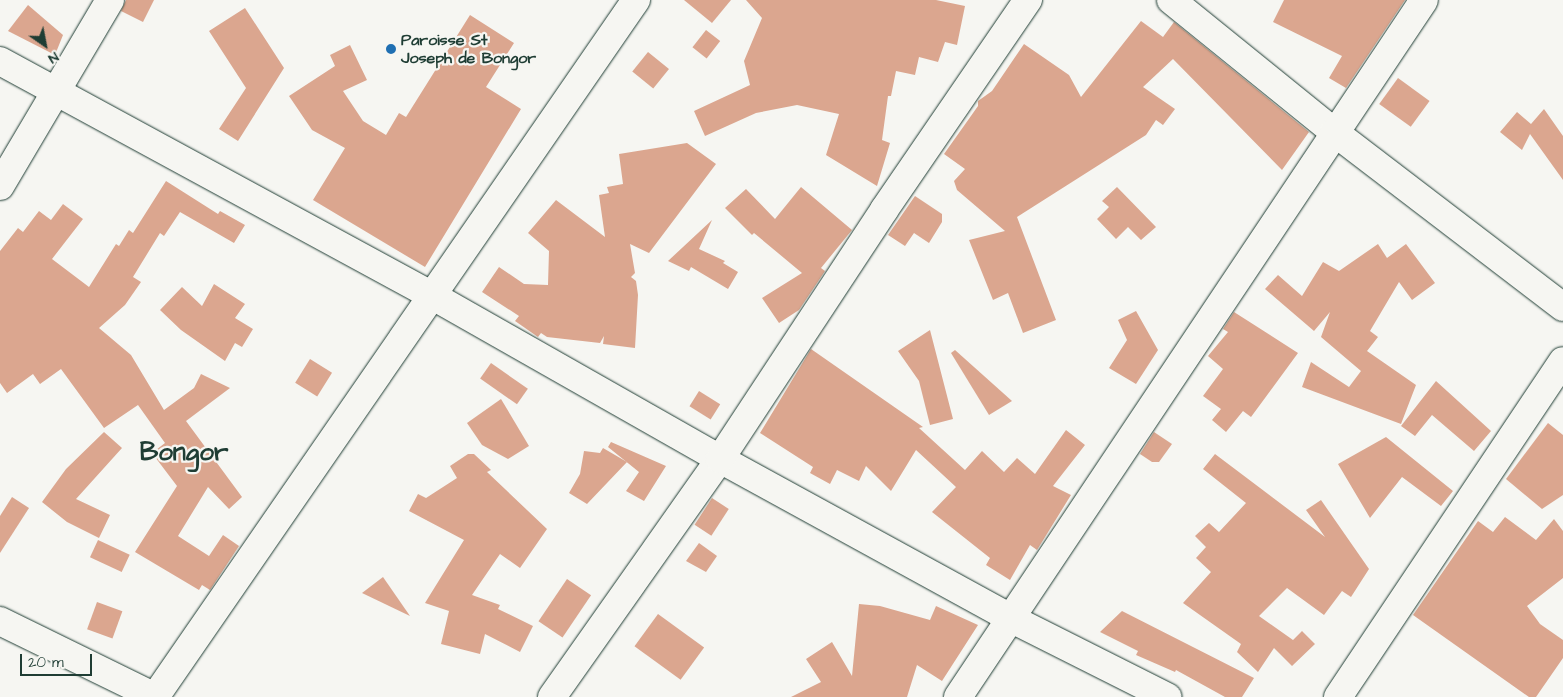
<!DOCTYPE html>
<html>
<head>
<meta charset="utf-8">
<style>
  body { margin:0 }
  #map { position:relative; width:1563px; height:697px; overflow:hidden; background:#f6f6f2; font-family:"Architects Daughter",sans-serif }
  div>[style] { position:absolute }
  .building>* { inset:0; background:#dba68f; transform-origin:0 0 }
  .roads { filter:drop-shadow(0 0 1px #1f3d34) drop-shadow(0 0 1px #1f3d34) }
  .minor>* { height:28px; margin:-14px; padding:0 14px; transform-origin:14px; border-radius:14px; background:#f6f6f2 }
  .dots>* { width:14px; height:14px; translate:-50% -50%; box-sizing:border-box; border:2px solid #f6f6f2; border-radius:50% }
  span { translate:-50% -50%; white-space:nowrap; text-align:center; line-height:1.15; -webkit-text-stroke:4.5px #f6f6f2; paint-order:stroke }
  .poi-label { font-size:16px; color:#1f3d34; font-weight:700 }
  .left { translate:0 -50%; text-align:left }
  .town-label { font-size:26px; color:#1f3d34; font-weight:700 }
  .north { position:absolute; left:20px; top:20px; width:50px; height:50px; -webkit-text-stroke:4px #f6f6f2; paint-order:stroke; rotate:147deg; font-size:14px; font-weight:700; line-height:20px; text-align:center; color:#1f3d34 }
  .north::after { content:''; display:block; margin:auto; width:18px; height:22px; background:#1f3d34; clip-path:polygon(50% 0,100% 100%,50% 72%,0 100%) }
  .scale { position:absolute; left:20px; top:654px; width:72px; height:22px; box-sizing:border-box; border:2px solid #1f3d34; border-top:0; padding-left:6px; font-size:15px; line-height:18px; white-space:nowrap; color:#1f3d34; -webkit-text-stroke:4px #f6f6f2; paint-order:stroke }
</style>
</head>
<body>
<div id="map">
  <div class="building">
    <i style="clip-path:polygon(126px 0,154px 0,143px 22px,121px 11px)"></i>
    <i style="clip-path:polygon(684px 0,731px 0,712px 23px)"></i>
    <i style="clip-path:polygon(746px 0,936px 0,965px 6px,957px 45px,945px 42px,938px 62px,919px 57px,915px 75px,896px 71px,891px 96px,888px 96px,882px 140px,890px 143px,877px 186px,826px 155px,839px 114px,797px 105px,756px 113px,705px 136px,694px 111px,750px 85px,744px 61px,762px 18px)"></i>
    <i style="clip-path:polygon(1284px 0,1405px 0,1346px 88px,1329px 78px,1342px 56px,1273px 22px)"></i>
    <i style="clip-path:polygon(28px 5px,63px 35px,55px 55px,8px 31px)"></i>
    <i style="clip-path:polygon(245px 8px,284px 68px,238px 141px,219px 129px,246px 88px,209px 31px)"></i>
    <i style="clip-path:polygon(470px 15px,514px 43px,486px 87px,521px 109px,425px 267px,313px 200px,345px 148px,312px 130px,289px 96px,335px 66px,330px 55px,350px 45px,367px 80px,343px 91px,363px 121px,386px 135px,399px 113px,406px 117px)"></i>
    <i style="clip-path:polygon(1141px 21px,1163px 37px,1174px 22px,1309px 132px,1282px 170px,1173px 59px,1143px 87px,1175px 109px,1163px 125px,1156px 120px,1146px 135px,1017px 217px,1056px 320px,1023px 333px,1008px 293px,993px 300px,969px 240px,1005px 231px,957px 190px,954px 181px,965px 169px,944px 154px,978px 106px,978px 101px,992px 91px,1024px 44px,1069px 75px,1081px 97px)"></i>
    <i style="left:706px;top:30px;width:18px;height:22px;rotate:38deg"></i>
    <i style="left:648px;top:52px;width:27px;height:25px;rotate:39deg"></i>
    <i style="left:1398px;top:78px;width:39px;height:32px;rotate:36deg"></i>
    <i style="clip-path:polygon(1544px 109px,1563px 136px,1563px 180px,1530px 134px,1522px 150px,1500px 132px,1517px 112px,1531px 124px)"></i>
    <i style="clip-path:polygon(687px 143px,716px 164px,649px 253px,630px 244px,635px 273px,631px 277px,636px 281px,638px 295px,635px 348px,603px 344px,604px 336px,600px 343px,547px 337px,541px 333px,538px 337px,515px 321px,519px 316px,482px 292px,499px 267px,524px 284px,548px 285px,549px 251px,528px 233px,556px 200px,605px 237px,599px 195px,609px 193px,607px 187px,623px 184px,619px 154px)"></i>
    <i style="clip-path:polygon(166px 181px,218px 214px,220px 211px,245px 225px,234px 243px,180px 212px,164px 236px,160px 233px,133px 277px,141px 282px,125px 305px,99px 328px,131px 355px,164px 410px,194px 388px,201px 374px,230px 388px,186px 421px,242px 497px,229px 509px,208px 487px,178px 536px,209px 556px,223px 535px,239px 546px,210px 590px,202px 585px,199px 590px,135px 552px,177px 486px,152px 453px,165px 443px,138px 405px,104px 428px,61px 369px,40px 384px,33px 374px,7px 393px,0 383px,0 251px,18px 228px,23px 232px,39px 211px,51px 220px,63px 204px,83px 219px,52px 259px,89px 287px,116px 244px,119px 246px,129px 230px,133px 233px)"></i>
    <i style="clip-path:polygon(801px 187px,852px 230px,821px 268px,825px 271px,799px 310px,779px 323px,762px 298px,802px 273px,754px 233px,752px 235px,725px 208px,746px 189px,775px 219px)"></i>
    <i style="clip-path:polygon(1117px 187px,1156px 227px,1141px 240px,1128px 227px,1116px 239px,1097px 219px,1109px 207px,1102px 201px)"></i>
    <i style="clip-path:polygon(915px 196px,942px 214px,942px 222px,929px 243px,914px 233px,905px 246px,888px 235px)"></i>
    <i style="clip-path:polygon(712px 220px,699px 249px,725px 261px,723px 263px,738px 272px,728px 289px,691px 267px,689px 271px,668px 261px)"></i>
    <i style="clip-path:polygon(1378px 244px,1387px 258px,1406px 244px,1435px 283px,1412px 300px,1399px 282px,1370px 331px,1378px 337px,1367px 351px,1416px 385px,1401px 424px,1302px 387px,1311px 362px,1349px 387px,1361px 371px,1321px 337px,1330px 312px,1314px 331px,1265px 289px,1278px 275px,1302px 296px,1323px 262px,1339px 271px)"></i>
    <i style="clip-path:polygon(214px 284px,245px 304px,235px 318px,253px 329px,242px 347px,235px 343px,225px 361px,181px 330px,160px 310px,182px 287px,202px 306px)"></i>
    <i style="clip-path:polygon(1136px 311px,1158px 350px,1136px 384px,1109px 368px,1127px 340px,1118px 320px)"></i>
    <i style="clip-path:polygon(1234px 312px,1298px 353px,1251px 417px,1243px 411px,1226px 432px,1212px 420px,1221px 409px,1203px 396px,1223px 369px,1208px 356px,1228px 332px,1223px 329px)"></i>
    <i style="clip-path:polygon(930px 330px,953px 419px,930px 425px,919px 381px,898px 351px)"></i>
    <i style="clip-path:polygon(811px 349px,923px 427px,919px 428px,965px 470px,982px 451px,1004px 472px,1017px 458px,1035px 474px,1066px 430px,1085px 445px,1053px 486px,1071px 495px,1037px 550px,1030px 545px,1010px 580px,986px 565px,990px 558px,932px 512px,956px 487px,916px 450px,891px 491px,866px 466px,859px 481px,837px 470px,830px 484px,810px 473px,813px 467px,760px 433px)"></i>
    <i style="clip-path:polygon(955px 350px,1012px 401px,989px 415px,951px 353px)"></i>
    <i style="left:310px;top:359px;width:26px;height:28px;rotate:32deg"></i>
    <i style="left:491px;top:363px;width:45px;height:19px;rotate:35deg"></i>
    <i style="clip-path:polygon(1436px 381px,1491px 431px,1474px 451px,1432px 415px,1415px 436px,1401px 426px)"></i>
    <i style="left:699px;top:391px;width:25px;height:18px;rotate:32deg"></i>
    <i style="clip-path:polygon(501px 399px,529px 446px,508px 459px,482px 445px,467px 423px)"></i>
    <i style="clip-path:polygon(1548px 423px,1563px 435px,1563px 495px,1542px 509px,1506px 479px)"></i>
    <i style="clip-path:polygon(104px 432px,122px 448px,76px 499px,110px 515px,99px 538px,67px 522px,42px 502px,66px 469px)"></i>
    <i style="clip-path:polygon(1154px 432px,1172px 444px,1159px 462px,1152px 462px,1140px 454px)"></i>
    <i style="clip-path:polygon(1386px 437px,1453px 491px,1441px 506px,1402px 477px,1370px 518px,1338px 464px)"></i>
    <i style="clip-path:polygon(611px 442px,666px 466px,644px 501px,626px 491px,639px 472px,608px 447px)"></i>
    <i style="clip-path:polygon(603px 448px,627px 462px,587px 504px,569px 493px,580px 474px,584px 451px,600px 453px)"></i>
    <i style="clip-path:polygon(468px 454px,474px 454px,491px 470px,487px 472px,547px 529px,520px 568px,500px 554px,472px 595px,500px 605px,498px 609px,533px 626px,520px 652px,485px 634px,480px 654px,441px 644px,449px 611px,425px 603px,464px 540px,409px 511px,418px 494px,426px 498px,457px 478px,450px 466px)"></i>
    <i style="clip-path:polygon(1215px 454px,1325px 537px,1306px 510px,1321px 500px,1369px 569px,1351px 597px,1342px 591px,1324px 615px,1287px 588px,1259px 616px,1293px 640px,1302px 631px,1315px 644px,1292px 666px,1274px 648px,1258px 672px,1237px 652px,1241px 644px,1183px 603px,1211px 572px,1196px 558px,1206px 547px,1195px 536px,1209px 523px,1219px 532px,1246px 503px,1203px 469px)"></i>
    <i style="clip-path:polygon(12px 497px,29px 508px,0 553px,0 516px)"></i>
    <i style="left:712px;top:498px;width:20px;height:32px;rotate:33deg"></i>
    <i style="clip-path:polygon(1505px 517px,1536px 540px,1554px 519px,1563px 531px,1563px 578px,1527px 606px,1540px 624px,1563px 640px,1563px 658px,1536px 697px,1529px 697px,1413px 615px,1478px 521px,1493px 532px)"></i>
    <i style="left:98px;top:540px;width:35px;height:19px;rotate:25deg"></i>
    <i style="clip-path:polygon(699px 543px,717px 556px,706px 572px,686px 561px)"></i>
    <i style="clip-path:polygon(383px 577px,410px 616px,362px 593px)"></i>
    <i style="left:567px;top:579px;width:29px;height:51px;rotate:34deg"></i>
    <i style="left:97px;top:602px;width:27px;height:29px;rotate:20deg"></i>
    <i style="clip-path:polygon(859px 604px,880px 606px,930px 620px,936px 606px,978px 625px,942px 681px,917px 665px,907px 697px,791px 697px,821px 682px,806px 659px,832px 642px,852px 676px)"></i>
    <i style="clip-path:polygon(1122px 611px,1254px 678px,1242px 697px,1225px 697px,1176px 670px,1175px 672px,1136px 655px,1138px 651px,1100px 632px)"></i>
    <i style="left:658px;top:614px;width:57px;height:40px;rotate:36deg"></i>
  </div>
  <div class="roads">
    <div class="minor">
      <i style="left:1171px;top:0;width:210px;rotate:39deg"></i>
      <i style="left:1334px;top:132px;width:288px;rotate:37.4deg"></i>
      <i style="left:0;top:61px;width:493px;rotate:28.5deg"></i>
      <i style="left:433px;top:296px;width:330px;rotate:29.6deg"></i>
      <i style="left:720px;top:459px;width:333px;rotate:28.7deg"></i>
      <i style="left:1012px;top:619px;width:174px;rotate:26.7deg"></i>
      <i style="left:0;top:186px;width:216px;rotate:-59.4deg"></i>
      <i style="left:0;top:621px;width:173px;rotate:26.1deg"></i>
      <i style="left:155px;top:697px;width:847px;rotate:-55.39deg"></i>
      <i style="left:552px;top:697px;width:291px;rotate:-54.8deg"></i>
      <i style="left:720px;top:459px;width:298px;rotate:-56.6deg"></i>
      <i style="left:884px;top:210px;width:255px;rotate:-55.6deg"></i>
      <i style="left:958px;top:697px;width:838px;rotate:-56.23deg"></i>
      <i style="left:1338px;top:697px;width:404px;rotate:-56.2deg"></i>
    </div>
  </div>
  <div class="dots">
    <i style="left:391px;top:49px;background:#1f6fb2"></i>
  </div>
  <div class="poi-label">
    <span class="left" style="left:401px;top:49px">Paroisse St<br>Joseph de Bongor</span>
  </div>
  <div class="town-label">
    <span style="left:184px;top:453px">Bongor</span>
  </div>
  <div class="north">N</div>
  <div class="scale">20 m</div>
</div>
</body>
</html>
